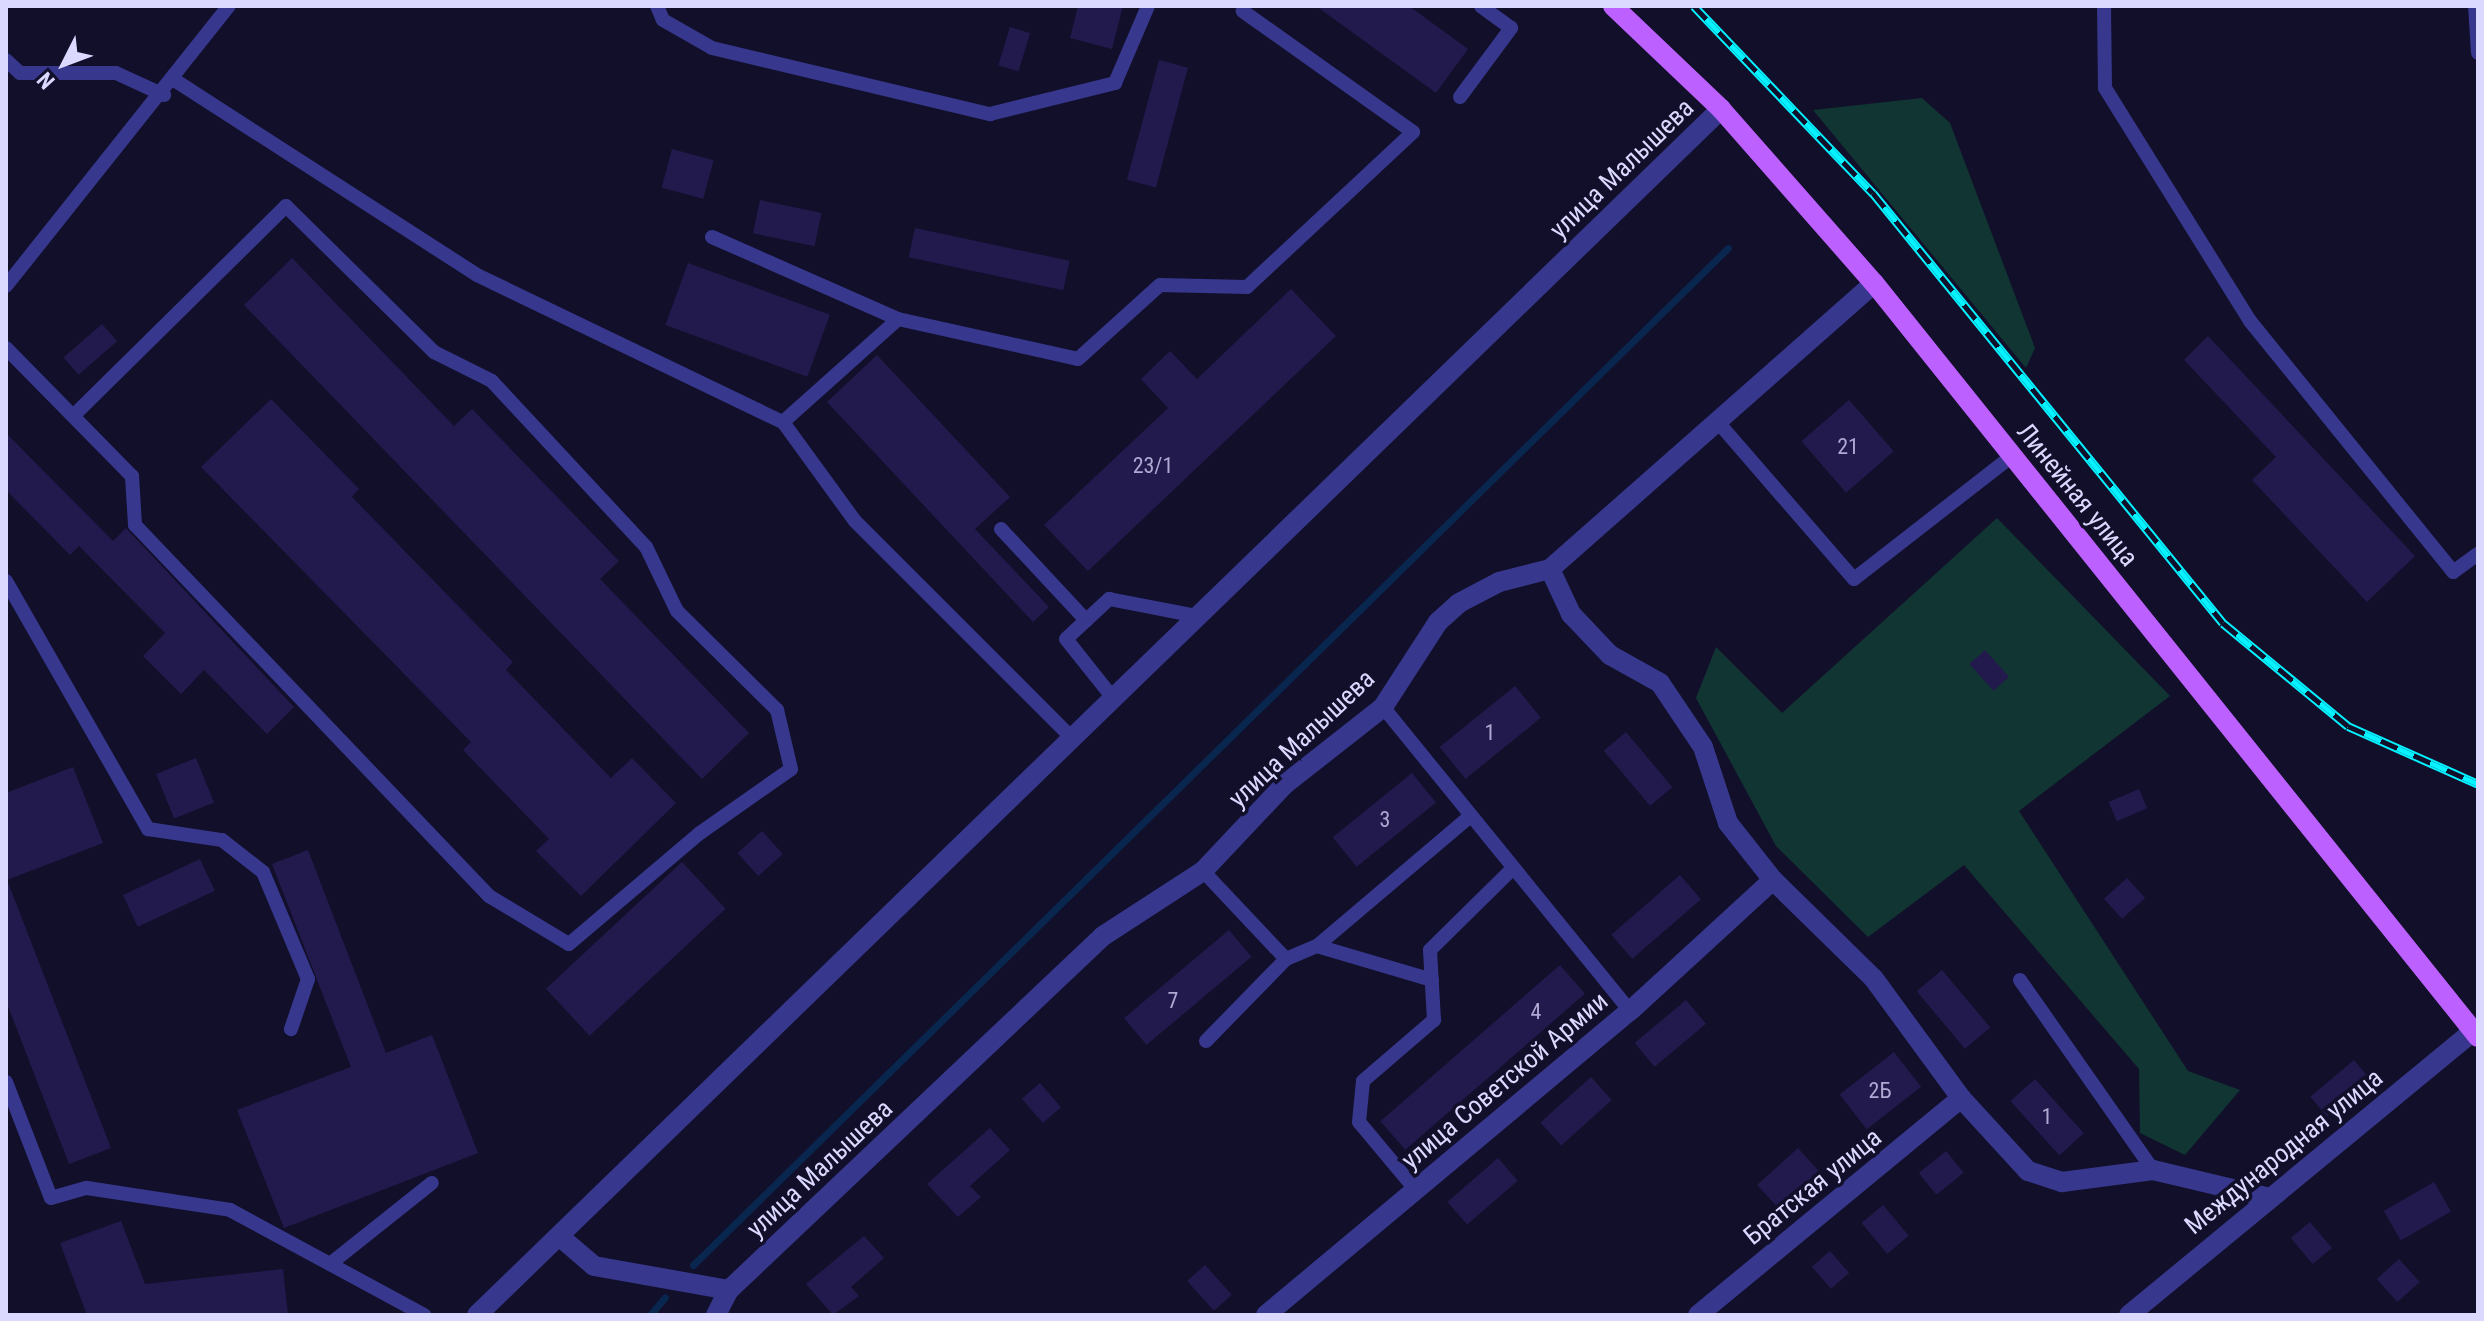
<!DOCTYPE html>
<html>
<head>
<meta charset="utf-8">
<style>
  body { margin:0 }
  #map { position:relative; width:2484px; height:1321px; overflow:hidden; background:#120f2b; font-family:"Roboto Condensed",sans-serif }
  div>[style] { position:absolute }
  .green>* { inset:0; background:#113532 }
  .stream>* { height:7px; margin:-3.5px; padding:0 3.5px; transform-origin:3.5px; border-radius:3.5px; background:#09264f }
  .building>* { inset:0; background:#221a4d; transform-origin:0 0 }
  .lane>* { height:14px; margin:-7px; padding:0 7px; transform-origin:7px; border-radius:7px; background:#37388d }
  .street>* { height:20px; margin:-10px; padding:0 10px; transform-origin:10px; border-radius:10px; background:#37388d }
  .primary>* { height:20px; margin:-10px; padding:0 10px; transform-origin:10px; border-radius:10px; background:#bc60ff }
  .rail>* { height:9px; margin-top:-4.5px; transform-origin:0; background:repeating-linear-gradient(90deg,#120f2b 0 18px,#05f2ff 0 36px); box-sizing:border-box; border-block:2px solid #05f2ff }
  span { translate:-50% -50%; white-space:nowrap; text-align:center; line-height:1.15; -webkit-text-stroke:7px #120f2b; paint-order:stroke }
  .number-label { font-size:22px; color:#ada9d2 }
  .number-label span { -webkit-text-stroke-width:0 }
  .street-label { font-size:26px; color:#dbd9ff }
  .frame { position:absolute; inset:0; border:8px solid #dbd9ff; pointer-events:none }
  .north { position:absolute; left:24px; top:24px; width:80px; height:80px; -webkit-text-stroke:6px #120f2b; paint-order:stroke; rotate:228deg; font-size:22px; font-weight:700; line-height:32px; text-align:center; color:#dbd9ff }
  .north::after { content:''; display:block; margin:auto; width:28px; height:36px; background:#dbd9ff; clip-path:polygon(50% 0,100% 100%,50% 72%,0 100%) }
</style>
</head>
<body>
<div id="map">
  <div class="green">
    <i style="clip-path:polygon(1922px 98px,1950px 123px,2035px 348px,2026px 368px,1813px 110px)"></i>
    <i style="clip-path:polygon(1997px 518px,2170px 696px,2019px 811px,2188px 1071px,2240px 1090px,2185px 1155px,2140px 1133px,2139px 1069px,1964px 865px,1868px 937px,1776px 846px,1696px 698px,1716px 647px,1782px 713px)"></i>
  </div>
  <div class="stream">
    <i style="left:693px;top:1265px;width:1451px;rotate:-44.5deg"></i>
    <i style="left:650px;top:1315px;width:23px;rotate:-50deg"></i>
  </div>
  <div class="building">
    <i style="clip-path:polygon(1078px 6px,1123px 6px,1112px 49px,1070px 38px)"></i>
    <i style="clip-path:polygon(1316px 6px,1409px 6px,1468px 49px,1436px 93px)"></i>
    <i style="left:1010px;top:27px;width:21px;height:40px;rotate:17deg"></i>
    <i style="left:1159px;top:60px;width:30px;height:124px;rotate:15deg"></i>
    <i style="left:672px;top:149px;width:43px;height:40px;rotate:15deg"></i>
    <i style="left:760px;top:200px;width:63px;height:34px;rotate:12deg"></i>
    <i style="left:915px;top:228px;width:158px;height:30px;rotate:12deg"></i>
    <i style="clip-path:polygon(292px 258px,454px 426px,472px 409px,619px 561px,600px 579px,749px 733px,702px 779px,244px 305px)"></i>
    <i style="left:688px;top:263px;width:151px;height:66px;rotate:20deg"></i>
    <i style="clip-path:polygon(1291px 289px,1336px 336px,1088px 571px,1044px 525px,1168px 408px,1141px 379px,1170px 351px,1197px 379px)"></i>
    <i style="left:102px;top:324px;width:23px;height:51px;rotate:49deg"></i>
    <i style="clip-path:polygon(2208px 336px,2415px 556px,2367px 602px,2252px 480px,2276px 457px,2184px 360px)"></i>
    <i style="clip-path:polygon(877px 355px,1010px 497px,975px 529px,1049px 607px,1033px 622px,827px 402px)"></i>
    <i style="clip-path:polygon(271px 399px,359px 489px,352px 497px,513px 662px,506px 670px,611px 778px,632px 758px,676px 803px,581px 896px,536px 851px,549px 839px,463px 750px,471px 742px,201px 467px)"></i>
    <i style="left:1849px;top:400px;width:68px;height:63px;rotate:49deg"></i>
    <i style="clip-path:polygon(6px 433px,113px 541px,126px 528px,294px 707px,267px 734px,204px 670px,181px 694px,143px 656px,165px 633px,79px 546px,70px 555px,6px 490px)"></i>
    <i style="left:1985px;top:650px;width:36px;height:21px;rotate:48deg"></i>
    <i style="left:1515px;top:686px;width:41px;height:97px;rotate:51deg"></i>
    <i style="left:1626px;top:732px;width:72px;height:29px;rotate:50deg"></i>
    <i style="left:196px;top:758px;width:48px;height:43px;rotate:68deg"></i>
    <i style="clip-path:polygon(73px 767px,103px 843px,7px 880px,111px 1148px,69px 1164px,6px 1001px,6px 793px)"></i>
    <i style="left:1412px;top:773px;width:38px;height:102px;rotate:51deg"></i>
    <i style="left:2139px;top:789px;width:21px;height:33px;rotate:67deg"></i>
    <i style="left:762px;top:831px;width:31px;height:33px;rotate:48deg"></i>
    <i style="clip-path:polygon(308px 850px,386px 1053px,432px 1035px,478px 1153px,284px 1228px,237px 1110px,351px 1067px,272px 864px)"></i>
    <i style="left:200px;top:859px;width:35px;height:85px;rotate:65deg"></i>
    <i style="left:682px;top:862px;width:64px;height:186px;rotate:47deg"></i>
    <i style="left:1680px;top:875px;width:32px;height:91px;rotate:49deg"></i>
    <i style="left:2127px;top:878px;width:27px;height:31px;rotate:48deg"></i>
    <i style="left:1229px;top:930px;width:35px;height:137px;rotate:50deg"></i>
    <i style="left:1560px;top:965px;width:38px;height:238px;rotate:49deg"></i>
    <i style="left:1942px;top:970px;width:75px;height:33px;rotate:50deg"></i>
    <i style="left:1686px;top:1000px;width:31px;height:67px;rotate:50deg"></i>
    <i style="left:1894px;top:1052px;width:44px;height:69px;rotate:52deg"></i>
    <i style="left:2354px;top:1060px;width:26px;height:57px;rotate:50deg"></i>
    <i style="left:1591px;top:1077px;width:31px;height:68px;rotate:48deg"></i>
    <i style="left:2035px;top:1079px;width:73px;height:33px;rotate:48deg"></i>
    <i style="left:1040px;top:1083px;width:32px;height:24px;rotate:49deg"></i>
    <i style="clip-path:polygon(990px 1128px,1010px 1150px,970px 1186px,981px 1197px,958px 1217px,927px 1184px)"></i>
    <i style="left:1798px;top:1148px;width:31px;height:55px;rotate:48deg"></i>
    <i style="left:1946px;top:1151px;width:28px;height:35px;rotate:51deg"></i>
    <i style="left:1498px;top:1158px;width:30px;height:67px;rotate:49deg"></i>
    <i style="left:2434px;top:1182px;width:34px;height:58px;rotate:60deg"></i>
    <i style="left:1883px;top:1205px;width:40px;height:28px;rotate:50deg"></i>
    <i style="clip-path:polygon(121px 1221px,145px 1284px,283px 1269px,288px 1315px,87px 1315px,60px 1243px)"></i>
    <i style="left:2310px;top:1222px;width:34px;height:25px;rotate:50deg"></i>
    <i style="clip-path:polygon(864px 1236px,884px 1258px,851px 1287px,859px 1296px,833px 1315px,806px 1284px)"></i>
    <i style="left:1830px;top:1251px;width:29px;height:24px;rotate:49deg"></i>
    <i style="left:2399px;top:1259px;width:31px;height:30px;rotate:48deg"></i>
    <i style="left:1205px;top:1265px;width:40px;height:24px;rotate:48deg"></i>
  </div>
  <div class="lane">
    <i style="left:657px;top:6px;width:15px;rotate:67deg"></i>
    <i style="left:663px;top:20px;width:56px;rotate:29.7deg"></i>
    <i style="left:712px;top:48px;width:286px;rotate:13.4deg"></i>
    <i style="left:990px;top:114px;width:129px;rotate:-13.9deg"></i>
    <i style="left:1115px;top:83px;width:84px;rotate:-66.8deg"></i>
    <i style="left:2104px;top:6px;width:82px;rotate:89.3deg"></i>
    <i style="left:2105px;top:88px;width:274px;rotate:58.1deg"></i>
    <i style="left:2250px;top:321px;width:323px;rotate:51deg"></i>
    <i style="left:2453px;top:572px;width:31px;rotate:-36deg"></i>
    <i style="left:2475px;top:6px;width:47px;rotate:86.3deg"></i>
    <i style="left:6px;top:60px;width:19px;rotate:43deg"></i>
    <i style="left:20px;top:73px;width:96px"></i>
    <i style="left:116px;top:73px;width:53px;rotate:24.6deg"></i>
    <i style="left:176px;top:81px;width:358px;rotate:32.8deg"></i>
    <i style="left:477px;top:275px;width:339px;rotate:25.7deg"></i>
    <i style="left:783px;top:422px;width:122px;rotate:54deg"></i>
    <i style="left:855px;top:521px;width:307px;rotate:45deg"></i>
    <i style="left:1460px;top:97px;width:86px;rotate:-53.5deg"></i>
    <i style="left:1511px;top:28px;width:37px;rotate:-144deg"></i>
    <i style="left:712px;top:237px;width:203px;rotate:23.8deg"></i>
    <i style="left:6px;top:286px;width:358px;rotate:-51.5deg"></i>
    <i style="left:6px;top:348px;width:180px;rotate:45.5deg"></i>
    <i style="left:132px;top:476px;width:49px;rotate:86.5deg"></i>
    <i style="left:135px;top:525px;width:513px;rotate:46.34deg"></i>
    <i style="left:489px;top:896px;width:93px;rotate:31deg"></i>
    <i style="left:569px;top:944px;width:172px;rotate:-40.3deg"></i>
    <i style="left:700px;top:833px;width:111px;rotate:-35.1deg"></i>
    <i style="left:791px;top:769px;width:61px;rotate:-103.3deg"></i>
    <i style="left:777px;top:710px;width:141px;rotate:-135.3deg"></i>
    <i style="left:677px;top:611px;width:71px;rotate:-115.8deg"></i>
    <i style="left:646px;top:547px;width:226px;rotate:-132.9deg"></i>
    <i style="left:492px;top:381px;width:65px;rotate:-153.4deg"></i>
    <i style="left:434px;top:352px;width:208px;rotate:-135.4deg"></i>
    <i style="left:286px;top:206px;width:299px;rotate:135.4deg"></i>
    <i style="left:1717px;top:421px;width:209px;rotate:49.1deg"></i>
    <i style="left:1854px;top:579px;width:200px;rotate:-37.9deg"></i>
    <i style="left:783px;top:422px;width:154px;rotate:-41.8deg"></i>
    <i style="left:898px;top:319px;width:184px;rotate:12.5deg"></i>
    <i style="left:1078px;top:359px;width:110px;rotate:-42.1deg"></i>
    <i style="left:1160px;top:285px;width:87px;rotate:1.3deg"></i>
    <i style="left:1247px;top:287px;width:227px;rotate:-43deg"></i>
    <i style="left:1413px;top:132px;width:209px;rotate:-144.6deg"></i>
    <i style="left:1001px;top:529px;width:125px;rotate:47deg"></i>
    <i style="left:6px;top:581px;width:286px;rotate:60.2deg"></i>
    <i style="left:148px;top:829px;width:75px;rotate:8.5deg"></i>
    <i style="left:222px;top:840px;width:52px;rotate:38deg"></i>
    <i style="left:263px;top:872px;width:116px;rotate:67.2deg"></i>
    <i style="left:308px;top:979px;width:53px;rotate:108.8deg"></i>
    <i style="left:1113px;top:698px;width:75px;rotate:-128.5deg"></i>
    <i style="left:1066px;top:639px;width:59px;rotate:-42.9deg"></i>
    <i style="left:1109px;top:599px;width:90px;rotate:10.9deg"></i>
    <i style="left:1383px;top:707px;width:392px;rotate:50.9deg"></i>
    <i style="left:1203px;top:871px;width:121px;rotate:46.7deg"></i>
    <i style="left:1286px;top:959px;width:34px;rotate:-23deg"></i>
    <i style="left:1317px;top:946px;width:120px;rotate:16.5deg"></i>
    <i style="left:1317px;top:946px;width:199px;rotate:-40.3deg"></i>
    <i style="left:2020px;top:980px;width:232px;rotate:55deg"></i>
    <i style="left:1206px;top:1041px;width:115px;rotate:-45.7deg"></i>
    <i style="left:6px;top:1082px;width:124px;rotate:68.8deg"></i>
    <i style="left:51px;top:1198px;width:37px;rotate:-16deg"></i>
    <i style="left:87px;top:1188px;width:145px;rotate:8.7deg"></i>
    <i style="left:230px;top:1210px;width:221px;rotate:28.4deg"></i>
    <i style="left:1415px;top:1189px;width:87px;rotate:-129.9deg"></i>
    <i style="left:1359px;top:1122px;width:41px;rotate:-84.4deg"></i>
    <i style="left:1363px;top:1081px;width:94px;rotate:-40.7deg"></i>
    <i style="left:1434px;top:1020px;width:70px;rotate:-93.3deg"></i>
    <i style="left:1430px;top:950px;width:114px;rotate:-44.6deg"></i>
    <i style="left:330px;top:1264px;width:130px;rotate:-38.5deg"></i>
  </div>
  <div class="street">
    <i style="left:1550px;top:569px;width:50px;rotate:65deg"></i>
    <i style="left:1571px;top:614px;width:57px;rotate:46.4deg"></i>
    <i style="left:1610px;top:655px;width:57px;rotate:29.2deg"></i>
    <i style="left:1660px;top:683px;width:77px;rotate:56.1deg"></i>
    <i style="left:1703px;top:747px;width:80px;rotate:71.8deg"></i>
    <i style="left:1728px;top:823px;width:73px;rotate:51.7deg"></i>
    <i style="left:1773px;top:880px;width:141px;rotate:44.4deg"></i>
    <i style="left:1874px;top:979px;width:147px;rotate:53.8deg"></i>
    <i style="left:1961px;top:1098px;width:99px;rotate:47.5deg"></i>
    <i style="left:2028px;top:1171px;width:36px;rotate:18deg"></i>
    <i style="left:2062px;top:1182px;width:92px;rotate:-7.5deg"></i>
    <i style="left:2153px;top:1170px;width:116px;rotate:13.4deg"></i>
    <i style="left:559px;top:1236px;width:46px;rotate:40.6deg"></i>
    <i style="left:594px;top:1266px;width:137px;rotate:10.1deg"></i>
    <i style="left:729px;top:1290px;width:515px;rotate:-43.43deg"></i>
    <i style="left:1103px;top:936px;width:119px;rotate:-33deg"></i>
    <i style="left:1203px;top:871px;width:118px;rotate:-46.7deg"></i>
    <i style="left:1284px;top:785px;width:126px;rotate:-38.2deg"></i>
    <i style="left:1383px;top:707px;width:101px;rotate:-57.1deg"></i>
    <i style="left:1438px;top:622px;width:28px;rotate:-42deg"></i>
    <i style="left:1459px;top:603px;width:45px;rotate:-27.7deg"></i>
    <i style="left:1499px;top:582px;width:53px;rotate:-14.3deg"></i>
    <i style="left:1550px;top:569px;width:432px;rotate:-41.4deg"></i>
    <i style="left:477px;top:1315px;width:1733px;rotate:-44.11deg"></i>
    <i style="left:716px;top:1315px;width:28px;rotate:-63deg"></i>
    <i style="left:1266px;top:1315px;width:474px;rotate:-39.9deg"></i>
    <i style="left:1630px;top:1011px;width:194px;rotate:-42.5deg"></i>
    <i style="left:1698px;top:1315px;width:341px;rotate:-39.5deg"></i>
    <i style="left:2129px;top:1315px;width:446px;rotate:-39.5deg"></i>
  </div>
  <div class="primary">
    <i style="left:1613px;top:6px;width:149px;rotate:43.6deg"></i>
    <i style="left:1721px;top:109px;width:232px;rotate:48.7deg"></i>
    <i style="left:1874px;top:283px;width:966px;rotate:51.3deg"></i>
  </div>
  <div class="rail">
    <i style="left:1694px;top:6px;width:259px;rotate:46.3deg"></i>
    <i style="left:1873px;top:193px;width:554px;rotate:50.86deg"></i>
    <i style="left:2223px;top:623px;width:162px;rotate:39.5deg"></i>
    <i style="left:2348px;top:726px;width:142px;rotate:24deg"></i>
  </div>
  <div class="number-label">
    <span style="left:1848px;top:447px">21</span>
    <span style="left:1153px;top:466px">23/1</span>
    <span style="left:1490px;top:733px">1</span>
    <span style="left:1385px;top:820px">3</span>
    <span style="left:1173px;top:1001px">7</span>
    <span style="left:1536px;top:1012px">4</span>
    <span style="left:1880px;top:1091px">2Б</span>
    <span style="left:2047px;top:1117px">1</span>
  </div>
  <div class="street-label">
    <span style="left:1622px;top:169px;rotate:-44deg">улица Малышева</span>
    <span style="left:2077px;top:495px;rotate:51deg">Линейная улица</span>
    <span style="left:1302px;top:739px;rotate:-43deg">улица Малышева</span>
    <span style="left:1505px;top:1081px;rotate:-40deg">улица Советской Армии</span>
    <span style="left:2284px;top:1152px;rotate:-39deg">Международная улица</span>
    <span style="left:820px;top:1169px;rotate:-43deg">улица Малышева</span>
    <span style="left:1813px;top:1187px;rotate:-39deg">Братская улица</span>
  </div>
  <div class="frame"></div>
  <div class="north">N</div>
</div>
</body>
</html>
